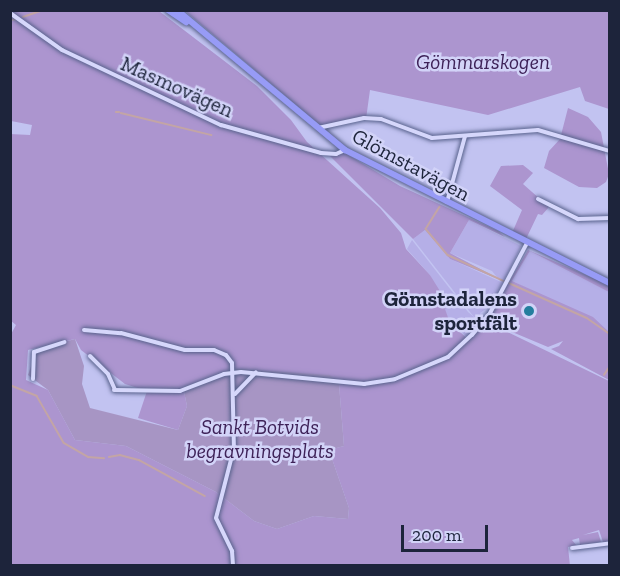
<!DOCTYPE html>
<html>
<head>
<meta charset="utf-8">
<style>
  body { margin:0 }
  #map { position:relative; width:620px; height:576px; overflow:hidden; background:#c2c3f1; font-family:"Zilla Slab",serif }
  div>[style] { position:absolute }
  .farmland>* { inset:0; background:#b5afe7 }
  .green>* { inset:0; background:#ac95cf }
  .cemetery>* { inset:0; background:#a795c4 }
  .stream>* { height:1.5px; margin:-0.75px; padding:0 0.75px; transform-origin:0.75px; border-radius:0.75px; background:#c3a5a5 }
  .roads { filter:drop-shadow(0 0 2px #58628c) drop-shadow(0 0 2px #58628c) }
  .minor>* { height:4px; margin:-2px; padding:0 2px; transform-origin:2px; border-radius:2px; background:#d6d7fb }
  .major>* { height:6px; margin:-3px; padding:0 3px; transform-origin:3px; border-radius:3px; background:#979bf6 }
  .dots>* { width:16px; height:16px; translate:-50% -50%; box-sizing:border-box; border:3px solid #d2d3f8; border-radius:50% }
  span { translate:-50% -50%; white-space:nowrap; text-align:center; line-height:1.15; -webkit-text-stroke:5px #d2d3f8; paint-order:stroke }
  .park-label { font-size:21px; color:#3e2258; font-style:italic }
  .street-label { font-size:21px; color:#1d243b }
  .poi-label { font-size:21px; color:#1d243b; font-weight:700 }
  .right { translate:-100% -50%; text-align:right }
  .frame { position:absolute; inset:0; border:12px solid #1d243b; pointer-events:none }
  .scale { position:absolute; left:401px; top:525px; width:87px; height:27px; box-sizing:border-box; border:3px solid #1d243b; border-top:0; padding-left:8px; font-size:18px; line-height:21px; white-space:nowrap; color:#1d243b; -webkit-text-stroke:4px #d2d3f8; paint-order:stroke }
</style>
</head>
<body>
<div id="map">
  <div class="farmland">
    <i style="clip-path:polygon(469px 220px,521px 246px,493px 304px,480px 313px,482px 321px,474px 317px,413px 239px,425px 230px,450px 259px,501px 282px,492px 271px,450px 253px)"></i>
    <i style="clip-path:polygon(412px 240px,468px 312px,481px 323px,468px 338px,450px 323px,430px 275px,407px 249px)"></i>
    <i style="clip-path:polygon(530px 251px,608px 290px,609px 334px,578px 313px,512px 281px)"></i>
  </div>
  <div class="green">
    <i style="clip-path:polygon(evenodd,103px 10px,159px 11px,257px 86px,291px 120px,307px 142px,380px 208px,401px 233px,406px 249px,430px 275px,448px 304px,445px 309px,450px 323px,469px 340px,485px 323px,493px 325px,609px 381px,609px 541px,603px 542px,599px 530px,583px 535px,598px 532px,601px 542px,580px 545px,579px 538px,572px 540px,577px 546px,568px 547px,570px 566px,11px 565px,10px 336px,16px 325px,10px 320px,10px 134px,30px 135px,32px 125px,11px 121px,10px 11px,103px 10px,75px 339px,81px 350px,125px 384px,147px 391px,138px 418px,178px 430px,187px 406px,183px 387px,237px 369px,339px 384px,344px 446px,329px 450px,349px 508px,348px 519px,314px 516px,277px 529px,254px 521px,216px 492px,126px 446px,75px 440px,48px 390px,26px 380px,28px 350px,75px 339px)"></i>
    <i style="clip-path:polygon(185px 11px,609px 11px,609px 109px,585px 101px,580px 87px,488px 115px,370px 90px,366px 119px,322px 127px)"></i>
    <i style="clip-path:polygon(568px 108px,588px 117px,601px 132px,609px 174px,606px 182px,597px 188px,579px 187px,544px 168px,549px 151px,560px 139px)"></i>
    <i style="clip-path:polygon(345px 153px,400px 186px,498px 231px,505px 237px,469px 220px,450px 253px,503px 281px,450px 259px,425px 230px,413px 239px,330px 156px)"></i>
    <i style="clip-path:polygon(523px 165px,533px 173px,523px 184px,549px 207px,542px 215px,538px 214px,526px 239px,512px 233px,522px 210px,490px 186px,501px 166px)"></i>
    <i style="clip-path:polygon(528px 250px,609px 285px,609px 292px,530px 251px,512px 281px,593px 317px,609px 332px,609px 380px,551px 349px,559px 346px,563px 341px,548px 347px,486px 321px)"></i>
  </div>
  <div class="cemetery">
    <i style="clip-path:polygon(75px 339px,84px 366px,82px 384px,90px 408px,178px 430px,187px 406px,183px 387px,237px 369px,330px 375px,339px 384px,344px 446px,329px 450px,349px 508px,348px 519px,314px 516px,277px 529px,254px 521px,216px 492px,126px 446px,75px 440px,48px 390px,28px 375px,37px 349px)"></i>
  </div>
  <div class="stream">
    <i style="left:23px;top:17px;width:21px;rotate:-19deg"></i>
    <i style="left:10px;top:20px;width:8px;rotate:-7deg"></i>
    <i style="left:116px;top:112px;width:3px"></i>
    <i style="left:121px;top:113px;width:93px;rotate:13.7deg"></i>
    <i style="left:440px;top:207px;width:26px;rotate:122deg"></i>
    <i style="left:426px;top:229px;width:34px;rotate:50deg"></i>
    <i style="left:448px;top:255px;width:62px;rotate:24.9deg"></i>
    <i style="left:509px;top:283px;width:85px;rotate:24.2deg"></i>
    <i style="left:587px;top:318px;width:28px;rotate:35deg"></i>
    <i style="left:604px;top:375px;width:11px;rotate:-56deg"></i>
    <i style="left:10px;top:385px;width:29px;rotate:22deg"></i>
    <i style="left:37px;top:396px;width:54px;rotate:60.1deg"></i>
    <i style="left:64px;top:443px;width:28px;rotate:30deg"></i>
    <i style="left:88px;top:457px;width:16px;rotate:4deg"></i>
    <i style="left:109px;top:457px;width:11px;rotate:-10deg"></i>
    <i style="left:120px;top:455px;width:20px;rotate:15deg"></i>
    <i style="left:139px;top:460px;width:75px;rotate:28.6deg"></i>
  </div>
  <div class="roads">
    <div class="minor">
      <i style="left:10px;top:13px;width:64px;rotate:35.4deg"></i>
      <i style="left:62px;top:50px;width:176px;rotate:25.3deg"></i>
      <i style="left:221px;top:125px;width:104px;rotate:15.6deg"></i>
      <i style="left:321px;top:153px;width:15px;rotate:4deg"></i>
      <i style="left:336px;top:154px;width:10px;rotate:-24deg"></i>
      <i style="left:318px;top:128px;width:47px;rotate:-12.3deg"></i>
      <i style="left:364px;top:118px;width:17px;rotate:3deg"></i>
      <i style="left:381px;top:119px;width:54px;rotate:20.4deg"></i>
      <i style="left:432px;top:138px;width:106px;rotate:-4.3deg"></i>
      <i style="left:538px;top:130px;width:75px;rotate:16.3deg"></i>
      <i style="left:538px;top:199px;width:45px;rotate:26.6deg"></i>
      <i style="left:578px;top:219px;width:32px;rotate:-2deg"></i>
      <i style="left:447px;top:202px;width:68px;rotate:-74.7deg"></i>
      <i style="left:84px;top:330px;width:37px;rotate:5deg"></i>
      <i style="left:121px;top:333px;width:66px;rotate:14.9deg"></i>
      <i style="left:185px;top:350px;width:29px"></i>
      <i style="left:214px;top:350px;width:13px;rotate:23deg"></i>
      <i style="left:226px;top:355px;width:10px;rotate:53deg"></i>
      <i style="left:232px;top:363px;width:85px;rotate:88.7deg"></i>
      <i style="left:234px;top:448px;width:72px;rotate:104.4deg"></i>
      <i style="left:216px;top:518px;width:37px;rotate:64deg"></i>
      <i style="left:232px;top:551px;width:15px;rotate:86deg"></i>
      <i style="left:90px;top:356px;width:25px;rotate:45deg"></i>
      <i style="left:108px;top:374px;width:17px;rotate:66deg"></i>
      <i style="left:33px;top:379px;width:27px;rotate:-88deg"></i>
      <i style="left:34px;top:352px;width:32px;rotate:-18deg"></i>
      <i style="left:114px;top:390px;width:66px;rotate:0.9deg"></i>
      <i style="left:180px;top:391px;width:47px;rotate:-21.1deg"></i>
      <i style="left:224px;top:374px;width:17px;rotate:-7deg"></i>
      <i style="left:241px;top:372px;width:124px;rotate:5.6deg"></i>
      <i style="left:364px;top:384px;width:31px;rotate:-9deg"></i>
      <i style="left:395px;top:379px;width:57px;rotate:-22.5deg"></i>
      <i style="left:448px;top:357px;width:33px;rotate:-43deg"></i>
      <i style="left:472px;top:335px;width:26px;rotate:-50deg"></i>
      <i style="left:489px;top:315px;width:81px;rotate:-62.2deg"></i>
      <i style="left:235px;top:394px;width:30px;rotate:-46deg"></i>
      <i style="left:572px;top:548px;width:38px;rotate:-7deg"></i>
    </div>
    <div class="major">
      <i style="left:168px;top:10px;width:22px;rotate:34deg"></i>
      <i style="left:177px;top:10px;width:219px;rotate:39.8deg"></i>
      <i style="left:345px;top:150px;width:297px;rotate:26.7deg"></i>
    </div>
  </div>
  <div class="dots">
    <i style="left:529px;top:311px;background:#247e9e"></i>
  </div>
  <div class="park-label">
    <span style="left:483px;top:62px">Gömmarskogen</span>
    <span style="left:260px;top:439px">Sankt Botvids<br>begravningsplats</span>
  </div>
  <div class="street-label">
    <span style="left:177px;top:87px;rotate:24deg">Masmovägen</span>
    <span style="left:411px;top:165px;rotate:28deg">Glömstavägen</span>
  </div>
  <div class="poi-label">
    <span class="right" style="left:517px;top:311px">Gömstadalens<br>sportfält</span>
  </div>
  <div class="frame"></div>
  <div class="scale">200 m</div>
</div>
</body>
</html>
